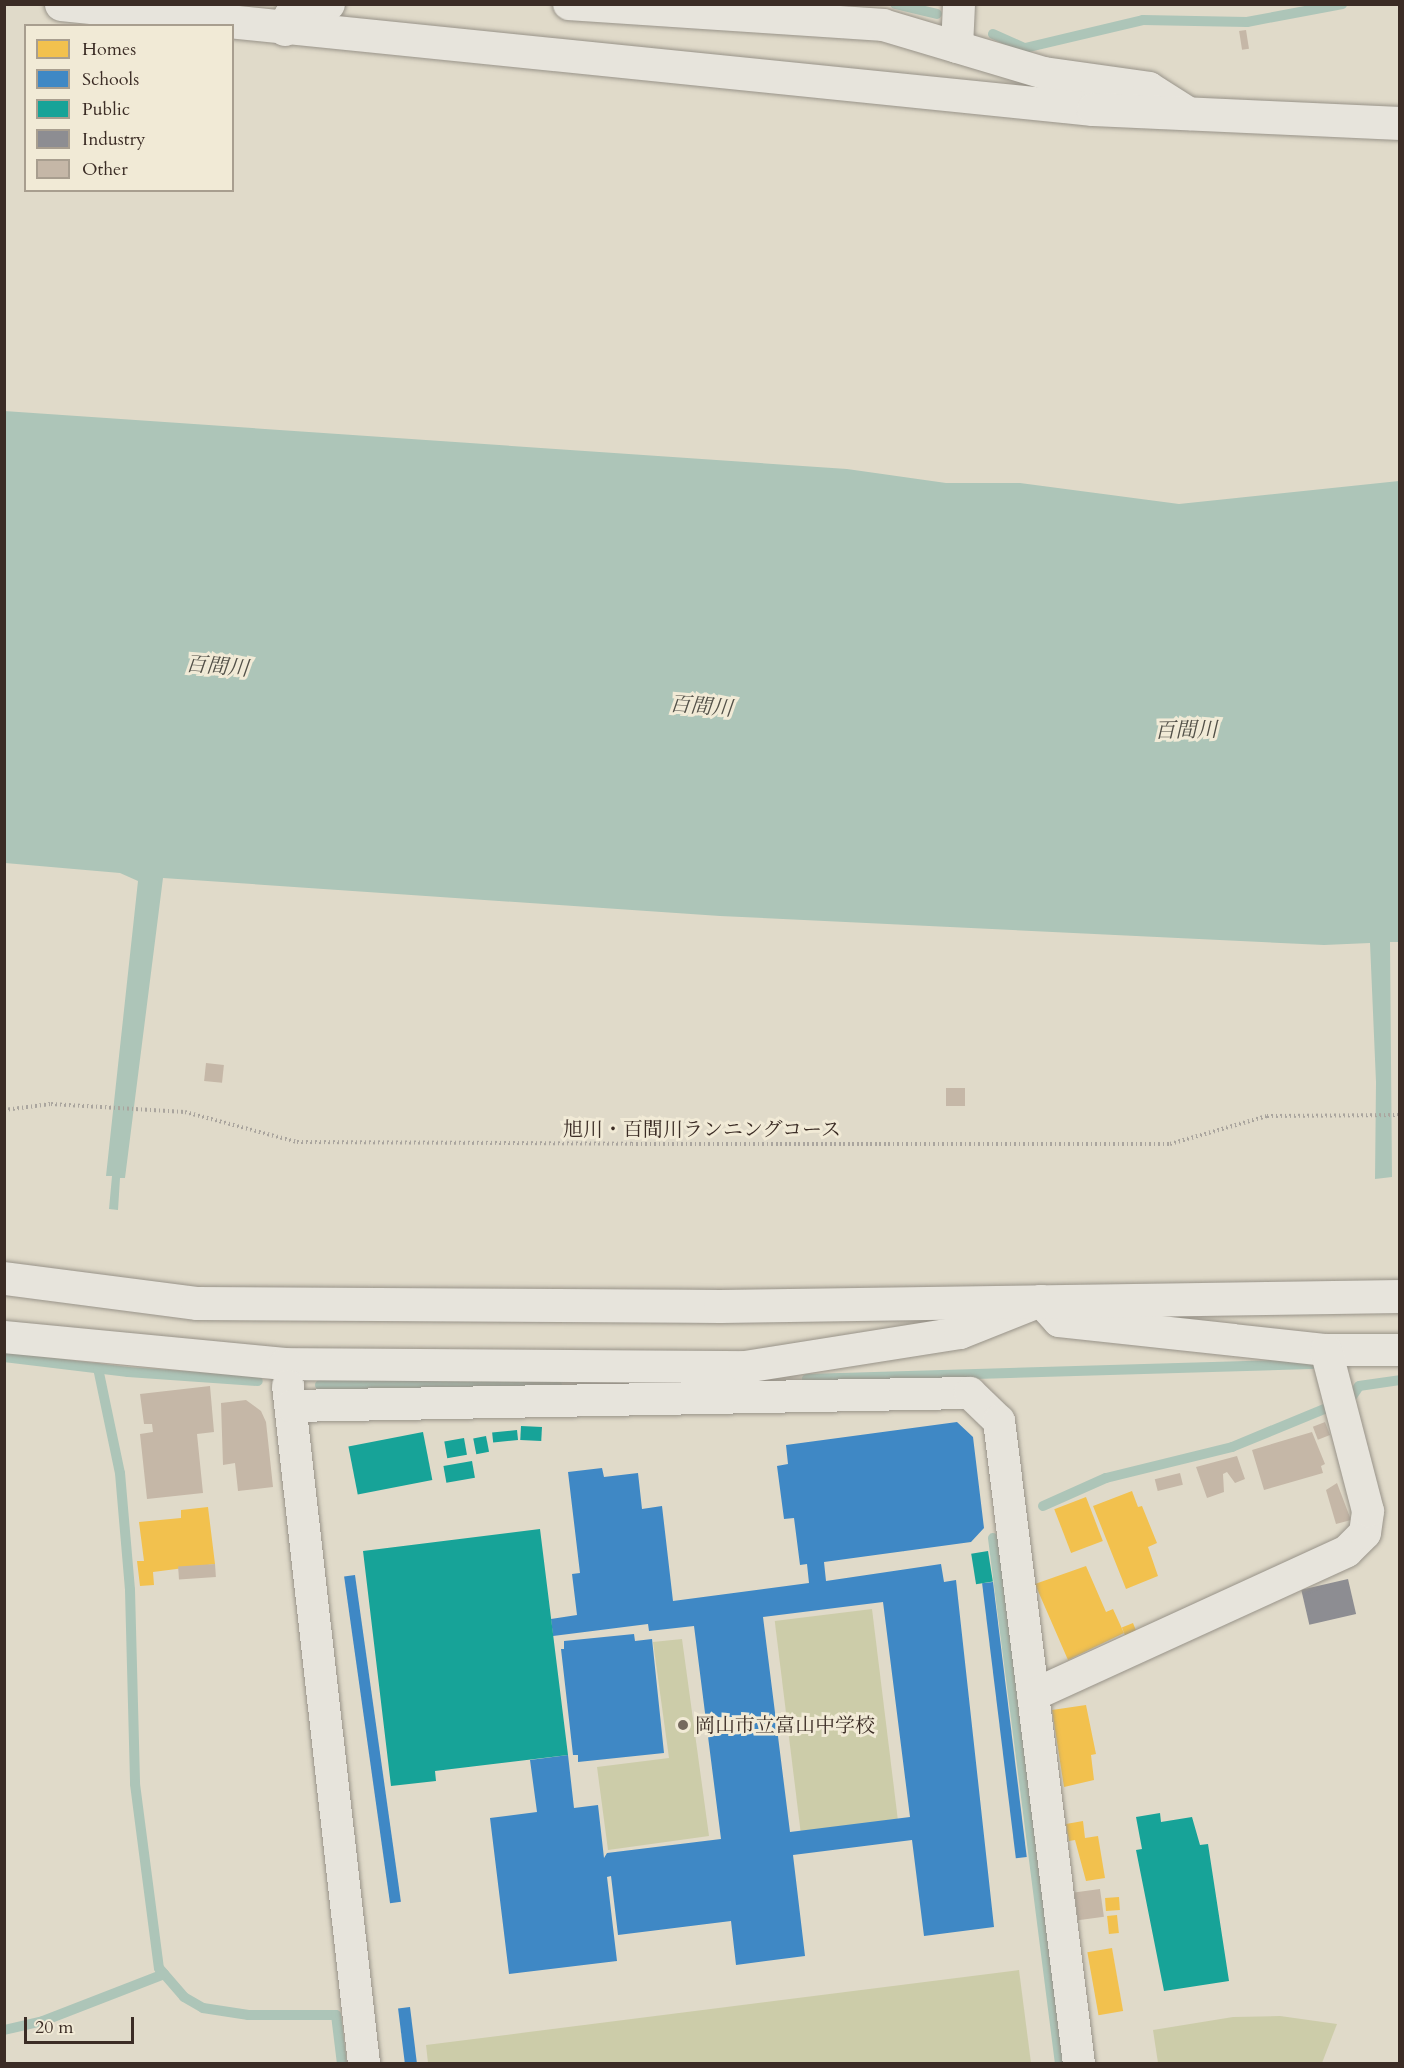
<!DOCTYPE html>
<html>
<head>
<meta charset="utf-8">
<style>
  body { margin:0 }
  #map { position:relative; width:1404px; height:2068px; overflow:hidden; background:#e0dac9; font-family:Cardo,"Noto Serif JP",serif }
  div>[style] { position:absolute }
  .green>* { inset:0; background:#cccca9; transform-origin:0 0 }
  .water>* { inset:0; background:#adc5b8 }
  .homes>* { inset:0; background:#f2c14e; transform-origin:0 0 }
  .schools>* { inset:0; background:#3f88c5; transform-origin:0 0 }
  .public>* { inset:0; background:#17a398; transform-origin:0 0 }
  .industry>* { inset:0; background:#8d8d92; transform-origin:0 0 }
  .stream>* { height:10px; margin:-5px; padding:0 5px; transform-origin:5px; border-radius:5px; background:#adc5b8 }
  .building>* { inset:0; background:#c5b7a7; transform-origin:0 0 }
  .path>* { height:4px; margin-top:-2px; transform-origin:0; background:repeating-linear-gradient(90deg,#aaa59e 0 1.5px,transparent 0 4.5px) }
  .roads { filter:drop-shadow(0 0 2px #989389) drop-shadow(0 0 2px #989389) }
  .street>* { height:32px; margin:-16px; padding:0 16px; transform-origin:16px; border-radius:16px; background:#e7e4dc }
  .secondary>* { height:33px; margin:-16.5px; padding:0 16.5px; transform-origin:16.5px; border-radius:16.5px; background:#e7e4dc }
  .dots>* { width:16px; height:16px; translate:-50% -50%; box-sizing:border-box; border:3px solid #f1ead6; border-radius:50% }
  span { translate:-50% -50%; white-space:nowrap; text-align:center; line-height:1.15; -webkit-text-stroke:6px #f1ead6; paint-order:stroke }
  .street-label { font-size:20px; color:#3b2c25 }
  .poi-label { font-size:20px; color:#3b2c25 }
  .left { translate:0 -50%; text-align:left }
  .water-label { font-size:21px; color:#525048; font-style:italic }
  .frame { position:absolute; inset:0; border:6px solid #3b2c25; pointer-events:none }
  .legend { position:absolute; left:24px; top:24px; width:210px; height:168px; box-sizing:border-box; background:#f1ead6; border:2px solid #a89e8f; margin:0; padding:8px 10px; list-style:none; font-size:18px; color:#3b2c25 }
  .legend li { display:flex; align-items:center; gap:12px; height:30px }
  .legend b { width:30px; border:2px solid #a89e8f }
  .scale { position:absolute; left:24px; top:2017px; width:110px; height:27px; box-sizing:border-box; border:3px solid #3b2c25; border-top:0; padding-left:8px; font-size:18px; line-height:21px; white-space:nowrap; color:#3b2c25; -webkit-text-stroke:4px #f1ead6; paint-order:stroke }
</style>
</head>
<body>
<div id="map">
  <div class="green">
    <i style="left:872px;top:1609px;width:215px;height:98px;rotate:83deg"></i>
    <i style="clip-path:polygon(682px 1639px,709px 1836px,608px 1850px,597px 1767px,669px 1758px,653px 1642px)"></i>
    <i style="clip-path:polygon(1019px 1970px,1031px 2063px,428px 2063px,426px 2045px)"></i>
    <i style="clip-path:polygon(1280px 2016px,1337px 2024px,1322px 2063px,1158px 2063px,1153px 2030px,1233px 2017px)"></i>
  </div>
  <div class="water">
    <i style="clip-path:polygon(4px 411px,847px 469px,946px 483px,1020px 483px,1179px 504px,1399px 481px,1400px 942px,1390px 942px,1392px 1177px,1375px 1179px,1376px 1082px,1370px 943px,1324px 945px,720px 916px,163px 878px,125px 1178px,120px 1178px,118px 1210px,109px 1209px,112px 1176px,106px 1176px,138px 881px,120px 873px,5px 863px)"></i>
  </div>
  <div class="homes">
    <i style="clip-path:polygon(1132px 1491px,1138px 1507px,1142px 1506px,1157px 1543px,1148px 1547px,1158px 1576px,1126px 1589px,1093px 1506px)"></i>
    <i style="left:1086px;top:1497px;width:47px;height:34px;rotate:69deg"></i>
    <i style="clip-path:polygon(208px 1507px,215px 1564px,153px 1572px,154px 1585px,140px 1586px,137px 1561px,144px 1561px,139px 1522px,181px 1518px,181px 1510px)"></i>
    <i style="clip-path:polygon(1086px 1566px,1106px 1612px,1113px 1609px,1124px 1633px,1068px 1660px,1035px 1584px)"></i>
    <i style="left:1133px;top:1623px;width:11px;height:12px;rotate:68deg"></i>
    <i style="clip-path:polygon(1086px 1705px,1096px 1754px,1091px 1755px,1094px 1780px,1064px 1787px,1052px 1710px)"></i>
    <i style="clip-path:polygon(1083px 1821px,1085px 1838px,1098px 1836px,1105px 1878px,1086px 1881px,1075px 1840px,1069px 1841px,1066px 1824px)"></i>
    <i style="left:1119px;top:1897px;width:13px;height:14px;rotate:86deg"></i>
    <i style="left:1117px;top:1915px;width:18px;height:10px;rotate:84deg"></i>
    <i style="left:1112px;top:1948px;width:64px;height:25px;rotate:80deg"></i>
  </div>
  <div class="schools">
    <i style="clip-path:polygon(evenodd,957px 1422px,973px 1437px,984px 1528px,971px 1542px,824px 1562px,826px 1581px,941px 1564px,944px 1582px,956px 1580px,994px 1927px,924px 1936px,912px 1840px,793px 1855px,805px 1956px,736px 1965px,731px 1921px,618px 1935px,611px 1876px,607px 1877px,617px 1961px,509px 1974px,490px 1818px,537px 1812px,530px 1760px,568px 1755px,574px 1808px,598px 1805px,604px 1858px,607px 1853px,721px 1839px,694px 1626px,649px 1631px,648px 1624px,553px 1636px,551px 1619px,577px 1615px,572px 1574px,580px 1573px,568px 1472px,602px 1468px,604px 1477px,638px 1473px,642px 1509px,662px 1506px,673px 1601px,809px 1583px,807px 1564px,800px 1565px,794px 1518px,784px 1519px,777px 1466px,788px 1464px,786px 1445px,957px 1422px,883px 1602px,910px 1817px,790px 1832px,763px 1617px,883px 1602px)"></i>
    <i style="left:355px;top:1575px;width:330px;height:11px;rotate:82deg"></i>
    <i style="left:993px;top:1582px;width:277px;height:11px;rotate:83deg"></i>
    <i style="clip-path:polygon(634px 1634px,635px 1641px,652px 1639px,664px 1753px,578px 1762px,578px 1755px,573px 1755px,561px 1649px,564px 1649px,564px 1641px)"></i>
    <i style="left:410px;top:2007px;width:57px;height:12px;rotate:83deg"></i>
  </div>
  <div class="public">
    <i style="left:521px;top:1426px;width:21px;height:14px;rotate:3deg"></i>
    <i style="left:517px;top:1430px;width:10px;height:25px;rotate:84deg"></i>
    <i style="left:423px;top:1432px;width:49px;height:76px;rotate:79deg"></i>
    <i style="left:486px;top:1436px;width:16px;height:13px;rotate:79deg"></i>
    <i style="left:464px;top:1438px;width:17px;height:20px;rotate:80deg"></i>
    <i style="left:472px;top:1461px;width:17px;height:29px;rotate:80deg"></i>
    <i style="clip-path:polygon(540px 1529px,568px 1755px,435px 1771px,436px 1781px,391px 1786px,363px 1551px)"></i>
    <i style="left:988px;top:1551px;width:31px;height:17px;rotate:81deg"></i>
    <i style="clip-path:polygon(1160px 1813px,1161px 1822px,1192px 1817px,1200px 1845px,1208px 1844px,1229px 1981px,1164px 1991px,1136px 1850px,1142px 1849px,1136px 1817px)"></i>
  </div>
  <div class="industry">
    <i style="left:1348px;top:1579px;width:36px;height:48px;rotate:77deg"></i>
  </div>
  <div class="stream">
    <i style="left:895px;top:4px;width:43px;rotate:13.4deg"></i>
    <i style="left:993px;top:34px;width:35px;rotate:24deg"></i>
    <i style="left:1025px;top:48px;width:121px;rotate:-13.3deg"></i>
    <i style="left:1143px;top:20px;width:104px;rotate:1.1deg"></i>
    <i style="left:1247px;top:22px;width:97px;rotate:-10.7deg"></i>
    <i style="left:4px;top:1357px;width:125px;rotate:6.9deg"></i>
    <i style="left:128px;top:1372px;width:130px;rotate:4deg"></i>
    <i style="left:98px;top:1368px;width:107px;rotate:78.2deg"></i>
    <i style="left:120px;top:1473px;width:117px;rotate:85.1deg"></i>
    <i style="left:130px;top:1590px;width:194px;rotate:88.5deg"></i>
    <i style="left:135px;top:1784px;width:186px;rotate:82.6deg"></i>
    <i style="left:159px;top:1968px;width:38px;rotate:49deg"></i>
    <i style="left:184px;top:1997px;width:22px;rotate:30deg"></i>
    <i style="left:203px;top:2008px;width:46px;rotate:8.8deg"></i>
    <i style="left:248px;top:2015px;width:88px"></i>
    <i style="left:336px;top:2015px;width:49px;rotate:83deg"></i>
    <i style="left:807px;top:1379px;width:505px;rotate:-1.7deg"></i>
    <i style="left:657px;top:1383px;width:40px;rotate:-1.4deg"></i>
    <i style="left:320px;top:1385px;width:237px"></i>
    <i style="left:1043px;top:1506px;width:69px;rotate:-24deg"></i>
    <i style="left:1106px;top:1478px;width:130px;rotate:-13.8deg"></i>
    <i style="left:1232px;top:1447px;width:129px;rotate:-22.4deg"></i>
    <i style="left:1351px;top:1398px;width:14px;rotate:-56deg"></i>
    <i style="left:1359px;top:1386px;width:41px;rotate:-8.3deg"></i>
    <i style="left:993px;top:1538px;width:530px;rotate:82.74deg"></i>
    <i style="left:4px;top:2030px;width:40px;rotate:-13deg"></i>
    <i style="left:43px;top:2021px;width:130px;rotate:-21.2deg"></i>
  </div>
  <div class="building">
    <i style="left:1246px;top:30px;width:19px;height:7px;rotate:81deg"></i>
    <i style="left:206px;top:1063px;width:18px;height:18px;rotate:6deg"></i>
    <i style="left:946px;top:1088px;width:19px;height:18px"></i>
    <i style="clip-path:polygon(210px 1386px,214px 1432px,197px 1434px,203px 1493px,147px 1499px,140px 1434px,153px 1432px,152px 1424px,144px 1424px,140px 1394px)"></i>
    <i style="clip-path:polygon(246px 1400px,261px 1411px,266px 1422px,273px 1487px,238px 1491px,235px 1463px,223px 1465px,221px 1403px)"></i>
    <i style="left:1325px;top:1422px;width:14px;height:13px;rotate:69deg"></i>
    <i style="clip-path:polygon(1312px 1432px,1325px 1464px,1321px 1466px,1323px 1473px,1264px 1490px,1252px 1450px)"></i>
    <i style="clip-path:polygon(1237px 1456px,1245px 1479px,1235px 1483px,1227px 1472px,1223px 1474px,1224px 1492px,1207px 1498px,1196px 1467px)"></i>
    <i style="left:1180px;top:1473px;width:12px;height:26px;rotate:76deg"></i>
    <i style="clip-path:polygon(1337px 1483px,1351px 1520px,1336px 1524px,1326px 1490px)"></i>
    <i style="left:215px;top:1564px;width:13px;height:37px;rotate:86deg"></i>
    <i style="left:1100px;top:1889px;width:28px;height:26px;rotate:82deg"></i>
  </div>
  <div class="path">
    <i style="left:4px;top:1110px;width:47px;rotate:-7.3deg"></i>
    <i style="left:51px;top:1104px;width:134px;rotate:3.4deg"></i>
    <i style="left:185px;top:1112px;width:116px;rotate:15deg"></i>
    <i style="left:297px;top:1142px;width:335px;rotate:0.3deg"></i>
    <i style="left:632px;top:1144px;width:538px"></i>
    <i style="left:1170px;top:1144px;width:101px;rotate:-16.1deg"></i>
    <i style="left:1267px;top:1116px;width:133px;rotate:-0.4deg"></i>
  </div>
  <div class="roads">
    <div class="street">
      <i style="left:569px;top:4px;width:315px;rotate:3.8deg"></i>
      <i style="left:883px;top:25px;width:168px;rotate:16.6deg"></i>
      <i style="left:1044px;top:73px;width:106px;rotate:8.1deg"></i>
      <i style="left:1149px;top:88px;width:49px;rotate:32.4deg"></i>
      <i style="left:285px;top:30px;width:15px;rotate:-70deg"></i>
      <i style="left:290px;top:16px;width:16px;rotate:-38deg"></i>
      <i style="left:303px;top:6px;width:26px;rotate:-4deg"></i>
      <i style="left:957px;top:47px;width:43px;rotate:-87.3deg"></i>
      <i style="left:4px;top:1337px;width:282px;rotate:5.5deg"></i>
      <i style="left:285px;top:1364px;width:460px;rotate:0.4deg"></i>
      <i style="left:745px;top:1367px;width:218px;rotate:-9deg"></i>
      <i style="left:960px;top:1333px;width:87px;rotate:-21.6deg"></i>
      <i style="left:1041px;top:1301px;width:27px;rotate:48deg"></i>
      <i style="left:1059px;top:1321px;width:269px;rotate:6.2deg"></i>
      <i style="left:1326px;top:1350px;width:74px"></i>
      <i style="left:288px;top:1386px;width:682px;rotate:83.6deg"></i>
      <i style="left:291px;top:1406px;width:679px;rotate:-1.1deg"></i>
      <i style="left:970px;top:1393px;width:40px;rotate:44deg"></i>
      <i style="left:999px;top:1421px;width:648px;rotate:82.91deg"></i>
      <i style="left:1033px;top:1695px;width:345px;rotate:-24.6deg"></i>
      <i style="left:1347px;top:1551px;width:25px;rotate:-45deg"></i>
      <i style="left:1365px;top:1533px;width:22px;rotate:-82deg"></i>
      <i style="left:1368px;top:1511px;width:166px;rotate:-104.6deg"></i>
    </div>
    <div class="secondary">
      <i style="left:61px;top:4px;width:1037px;rotate:5.81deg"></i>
      <i style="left:1093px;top:109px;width:307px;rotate:2.6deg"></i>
      <i style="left:4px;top:1278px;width:195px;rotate:7.4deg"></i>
      <i style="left:197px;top:1303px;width:523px;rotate:0.33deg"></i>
      <i style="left:720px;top:1306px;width:680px;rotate:-0.84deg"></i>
    </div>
  </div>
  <div class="dots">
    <i style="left:683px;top:1725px;background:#75695e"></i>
  </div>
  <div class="street-label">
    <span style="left:702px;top:1129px">旭川・百間川ランニングコース</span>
  </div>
  <div class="poi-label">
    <span class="left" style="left:695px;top:1725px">岡山市立富山中学校</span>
  </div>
  <div class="water-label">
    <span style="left:217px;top:667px;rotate:5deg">百間川</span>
    <span style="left:701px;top:707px;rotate:5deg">百間川</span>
    <span style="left:1186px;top:731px;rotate:-1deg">百間川</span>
  </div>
  <div class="frame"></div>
  <ul class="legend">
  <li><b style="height:16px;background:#f2c14e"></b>Homes</li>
  <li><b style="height:16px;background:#3f88c5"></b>Schools</li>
  <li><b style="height:16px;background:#17a398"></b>Public</li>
  <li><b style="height:16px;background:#8d8d92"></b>Industry</li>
  <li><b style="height:16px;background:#c5b7a7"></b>Other</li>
  </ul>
  <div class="scale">20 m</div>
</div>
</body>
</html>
